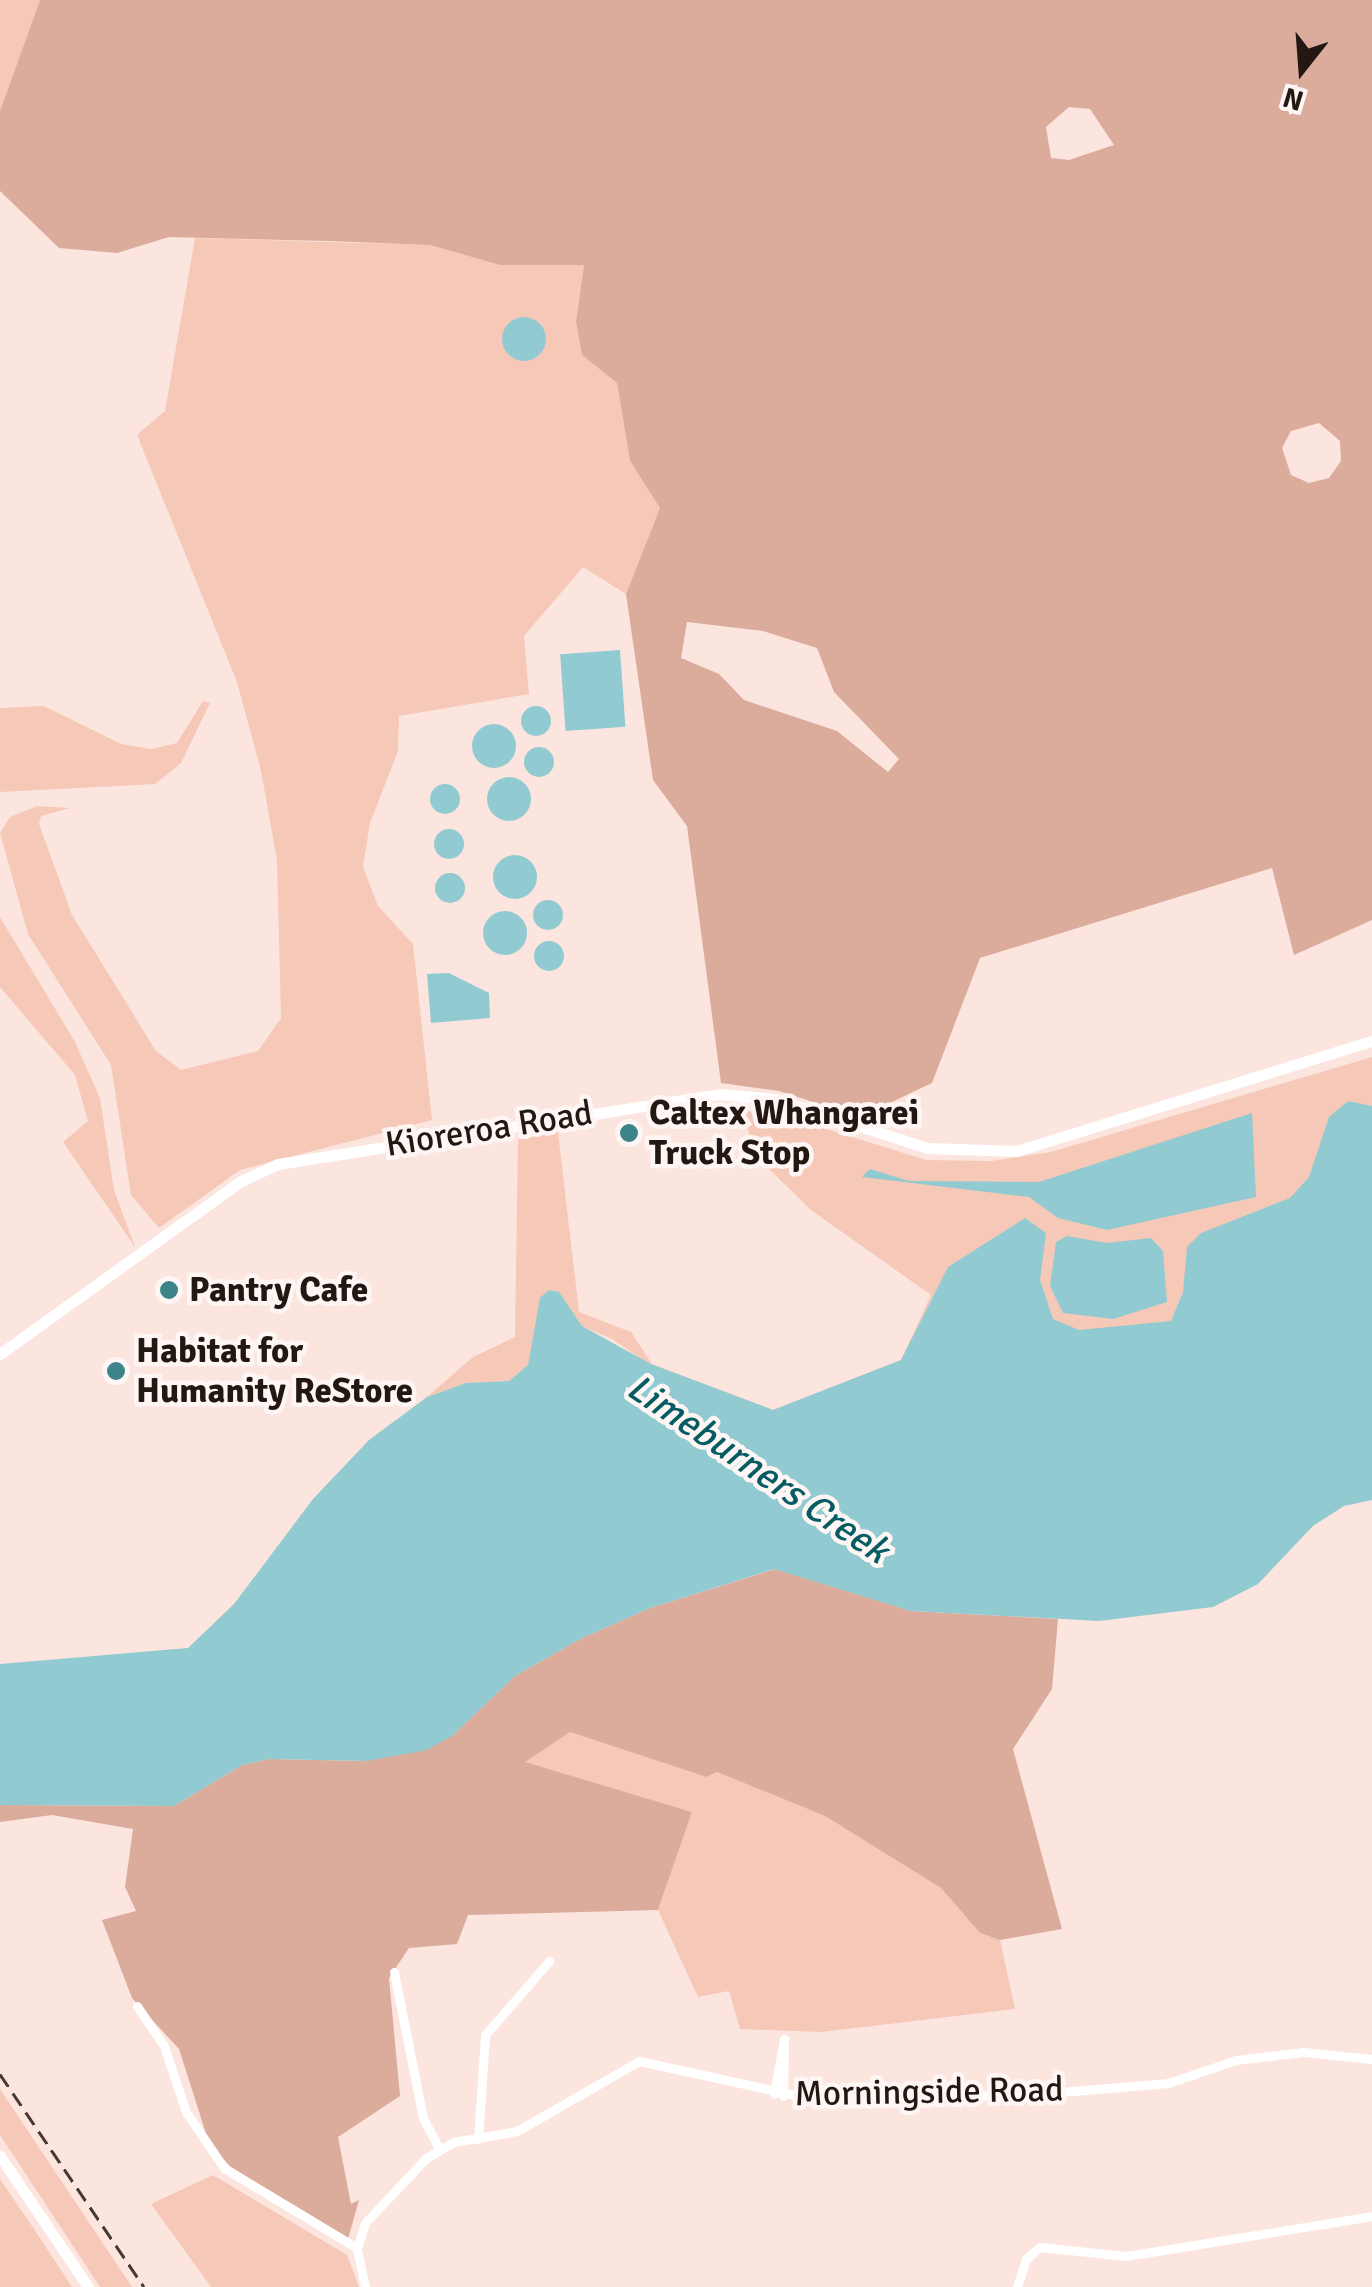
<!DOCTYPE html>
<html>
<head>
<meta charset="utf-8">
<style>
  body { margin:0 }
  #map { position:relative; width:1372px; height:2287px; overflow:hidden; background:#fce5de; font-family:Signika,sans-serif }
  div>[style] { position:absolute }
  .green>* { inset:0; background:#f6c8b8 }
  .forest>* { inset:0; background:#dbab9b }
  .water>* { inset:0; background:#91cbd1; transform-origin:0 0 }
  .round { border-radius:50% }
  .minor>* { height:9px; margin:-4.5px; padding:0 4.5px; transform-origin:4.5px; border-radius:4.5px; background:#fff }
  .secondary>* { height:11px; margin:-5.5px; padding:0 5.5px; transform-origin:5.5px; border-radius:5.5px; background:#fff }
  .rail>* { height:2.5px; margin-top:-1.25px; transform-origin:0; background:repeating-linear-gradient(90deg,#463833 0 15px,transparent 0 23px) }
  .dots>* { width:28px; height:28px; translate:-50% -50%; box-sizing:border-box; border:5px solid #fef6f4; border-radius:50% }
  span { translate:-50% -50%; white-space:nowrap; text-align:center; line-height:1.15; -webkit-text-stroke:9px #fef6f4; paint-order:stroke }
  .poi-label { font-size:35px; color:#231712; font-weight:700 }
  .left { translate:0 -50%; text-align:left }
  .street-label { font-size:35px; color:#231712 }
  .water-label { font-size:38px; color:#055c63; font-style:italic }
  .north { position:absolute; left:1252px; top:20px; width:100px; height:100px; -webkit-text-stroke:8px #fef6f4; paint-order:stroke; rotate:197deg; font-size:28px; font-weight:700; line-height:40px; text-align:center; color:#231712 }
  .north::after { content:''; display:block; margin:auto; width:35px; height:45px; background:#231712; clip-path:polygon(50% 0,100% 100%,50% 72%,0 100%) }
</style>
</head>
<body>
<div id="map">
  <div class="green">
    <i style="clip-path:polygon(0 0,40px 0,0 111px)"></i>
    <i style="clip-path:polygon(195px 238px,430px 245px,500px 265px,584px 265px,576px 322px,582px 355px,617px 383px,630px 461px,660px 508px,626px 594px,583px 567px,524px 636px,529px 694px,399px 716px,398px 751px,370px 823px,363px 867px,378px 906px,413px 944px,432px 1120px,240px 1170px,159px 1228px,131px 1195px,111px 1065px,28px 934px,0 833px,10px 817px,37px 806px,70px 808px,41px 816px,39px 824px,72px 915px,156px 1051px,181px 1070px,258px 1051px,281px 1018px,277px 860px,261px 771px,237px 682px,137px 435px,165px 411px)"></i>
    <i style="clip-path:polygon(203px 701px,210px 703px,181px 763px,155px 784px,0 792px,0 708px,44px 706px,121px 744px,151px 749px,177px 743px)"></i>
    <i style="clip-path:polygon(0 917px,74px 1040px,100px 1098px,114px 1190px,135px 1247px,63px 1142px,88px 1121px,75px 1075px,0 987px)"></i>
    <i style="clip-path:polygon(1372px 1057px,1372px 1265px,928px 1553px,612px 1339px,582px 1326px,559px 1293px,528px 1365px,509px 1381px,466px 1383px,427px 1397px,473px 1357px,515px 1337px,518px 1139px,558px 1132px,579px 1312px,631px 1332px,652px 1364px,773px 1410px,901px 1360px,931px 1295px,811px 1210px,757px 1157px,741px 1110px,794px 1119px,926px 1160px,992px 1161px,1051px 1152px)"></i>
    <i style="clip-path:polygon(570px 1732px,705px 1777px,717px 1772px,825px 1816px,941px 1888px,980px 1933px,1000px 1940px,1015px 2009px,821px 2032px,740px 2029px,729px 1991px,698px 1997px,658px 1910px,692px 1812px,523px 1762px)"></i>
    <i style="clip-path:polygon(0 2089px,132px 2287px,100px 2287px,0 2135px)"></i>
    <i style="clip-path:polygon(213px 2175px,347px 2255px,359px 2287px,211px 2287px,151px 2204px)"></i>
    <i style="clip-path:polygon(0 2179px,38px 2235px,72px 2287px,0 2287px)"></i>
  </div>
  <div class="forest">
    <i style="clip-path:polygon(evenodd,40px 0,1372px 0,1372px 920px,1294px 955px,1272px 868px,980px 958px,932px 1083px,860px 1117px,779px 1091px,721px 1083px,687px 826px,653px 780px,626px 594px,660px 508px,630px 461px,617px 383px,582px 355px,576px 322px,584px 265px,500px 265px,430px 245px,327px 241px,169px 237px,117px 253px,59px 248px,0 191px,0 111px,40px 0,1069px 107px,1090px 109px,1114px 145px,1069px 160px,1051px 158px,1046px 127px,1069px 107px,40px 0,1319px 423px,1340px 441px,1341px 461px,1329px 478px,1309px 483px,1291px 475px,1282px 448px,1291px 431px,1319px 423px,40px 0,687px 622px,763px 631px,817px 648px,834px 692px,899px 759px,888px 772px,837px 731px,744px 700px,719px 674px,681px 658px,687px 622px)"></i>
    <i style="clip-path:polygon(775px 1569px,911px 1611px,1058px 1619px,1052px 1689px,1013px 1749px,1062px 1929px,1000px 1940px,980px 1933px,941px 1888px,825px 1816px,717px 1772px,706px 1777px,570px 1732px,525px 1762px,692px 1812px,658px 1910px,468px 1915px,457px 1944px,409px 1948px,389px 1978px,400px 2096px,338px 2137px,351px 2204px,359px 2200px,348px 2239px,231px 2167px,210px 2146px,179px 2049px,132px 1998px,102px 1920px,136px 1911px,125px 1887px,133px 1829px,52px 1815px,0 1822px,0 1805px,174px 1806px,242px 1765px,269px 1759px,367px 1761px,452px 1736px,515px 1676px,582px 1638px,650px 1608px)"></i>
  </div>
  <div class="water">
    <i class="round" style="left:502px;top:317px;width:44px;height:44px"></i>
    <i style="left:620px;top:650px;width:77px;height:60px;rotate:86deg"></i>
    <i class="round" style="left:521px;top:706px;width:30px;height:30px"></i>
    <i class="round" style="left:472px;top:724px;width:44px;height:44px"></i>
    <i class="round" style="left:524px;top:747px;width:30px;height:30px"></i>
    <i class="round" style="left:487px;top:777px;width:44px;height:44px"></i>
    <i class="round" style="left:430px;top:784px;width:30px;height:30px"></i>
    <i class="round" style="left:434px;top:829px;width:30px;height:30px"></i>
    <i class="round" style="left:493px;top:855px;width:44px;height:44px"></i>
    <i class="round" style="left:435px;top:873px;width:30px;height:30px"></i>
    <i class="round" style="left:533px;top:900px;width:30px;height:30px"></i>
    <i class="round" style="left:483px;top:911px;width:44px;height:44px"></i>
    <i class="round" style="left:534px;top:941px;width:30px;height:30px"></i>
    <i style="clip-path:polygon(449px 973px,489px 993px,490px 1018px,431px 1023px,427px 974px)"></i>
    <i style="clip-path:polygon(1348px 1101px,1372px 1106px,1372px 1500px,1344px 1506px,1313px 1526px,1258px 1584px,1213px 1607px,1099px 1621px,911px 1611px,774px 1569px,650px 1608px,582px 1638px,515px 1676px,452px 1736px,427px 1750px,367px 1761px,269px 1759px,242px 1765px,174px 1806px,0 1805px,0 1664px,188px 1648px,234px 1604px,313px 1499px,369px 1440px,427px 1397px,466px 1383px,509px 1381px,528px 1365px,540px 1298px,549px 1290px,559px 1292px,582px 1326px,651px 1364px,773px 1410px,901px 1360px,948px 1267px,1025px 1218px,1046px 1233px,1040px 1280px,1053px 1319px,1079px 1330px,1171px 1321px,1183px 1292px,1187px 1247px,1201px 1233px,1290px 1198px,1309px 1177px,1329px 1117px)"></i>
    <i style="clip-path:polygon(1252px 1113px,1256px 1197px,1107px 1230px,1058px 1218px,1029px 1197px,862px 1177px,870px 1169px,909px 1181px,1039px 1182px)"></i>
    <i style="clip-path:polygon(1067px 1236px,1107px 1243px,1151px 1238px,1163px 1251px,1167px 1302px,1113px 1319px,1063px 1313px,1050px 1286px,1056px 1242px)"></i>
  </div>
  <div class="minor">
    <i style="left:394px;top:1972px;width:149px;rotate:78.8deg"></i>
    <i style="left:423px;top:2118px;width:34px;rotate:62deg"></i>
    <i style="left:137px;top:2006px;width:48px;rotate:56deg"></i>
    <i style="left:164px;top:2046px;width:70px;rotate:71.6deg"></i>
    <i style="left:186px;top:2112px;width:68px;rotate:55.8deg"></i>
    <i style="left:224px;top:2168px;width:155px;rotate:31deg"></i>
    <i style="left:774px;top:2094px;width:56px;rotate:-79.7deg"></i>
    <i style="left:784px;top:2039px;width:57px;rotate:91deg"></i>
    <i style="left:478px;top:2139px;width:104px;rotate:-86.1deg"></i>
    <i style="left:485px;top:2035px;width:98px;rotate:-49.1deg"></i>
    <i style="left:365px;top:2287px;width:40px;rotate:-102deg"></i>
    <i style="left:357px;top:2248px;width:26px;rotate:-72deg"></i>
    <i style="left:365px;top:2223px;width:89px;rotate:-46.8deg"></i>
    <i style="left:426px;top:2158px;width:32px;rotate:-30deg"></i>
    <i style="left:454px;top:2142px;width:64px;rotate:-9.9deg"></i>
    <i style="left:517px;top:2131px;width:141px;rotate:-29.8deg"></i>
    <i style="left:639px;top:2061px;width:174px;rotate:12.3deg"></i>
    <i style="left:809px;top:2098px;width:216px;rotate:-0.8deg"></i>
    <i style="left:1025px;top:2095px;width:144px;rotate:-4.8deg"></i>
    <i style="left:1168px;top:2083px;width:72px;rotate:-18.7deg"></i>
    <i style="left:1236px;top:2060px;width:68px;rotate:-6.7deg"></i>
    <i style="left:1304px;top:2052px;width:68px;rotate:5.9deg"></i>
    <i style="left:1017px;top:2287px;width:29px;rotate:-72deg"></i>
    <i style="left:1026px;top:2259px;width:18px;rotate:-41deg"></i>
    <i style="left:1040px;top:2247px;width:86px;rotate:6deg"></i>
    <i style="left:1126px;top:2256px;width:249px;rotate:-9.2deg"></i>
  </div>
  <div class="secondary">
    <i style="left:0;top:1354px;width:297px;rotate:-35.7deg"></i>
    <i style="left:241px;top:1181px;width:41px;rotate:-24.7deg"></i>
    <i style="left:278px;top:1164px;width:447px;rotate:-9deg"></i>
    <i style="left:719px;top:1094px;width:57px;rotate:5deg"></i>
    <i style="left:776px;top:1099px;width:160px;rotate:17.9deg"></i>
    <i style="left:928px;top:1148px;width:88px;rotate:2deg"></i>
    <i style="left:1016px;top:1151px;width:373px;rotate:-17.2deg"></i>
    <i style="left:0;top:2156px;width:158px;rotate:56.1deg"></i>
  </div>
  <div class="rail">
    <i style="left:0;top:2074px;width:257px;rotate:55.9deg"></i>
  </div>
  <div class="dots">
    <i style="left:629px;top:1133px;background:#3c848a"></i>
    <i style="left:169px;top:1290px;background:#3c848a"></i>
    <i style="left:116px;top:1371px;background:#3c848a"></i>
  </div>
  <div class="poi-label">
    <span class="left" style="left:649px;top:1133px">Caltex Whangarei<br>Truck Stop</span>
    <span class="left" style="left:189px;top:1290px">Pantry Cafe</span>
    <span class="left" style="left:136px;top:1371px">Habitat for<br>Humanity ReStore</span>
  </div>
  <div class="street-label">
    <span style="left:489px;top:1129px;rotate:-9deg">Kioreroa Road</span>
    <span style="left:929px;top:2092px;rotate:-1deg">Morningside Road</span>
  </div>
  <div class="water-label">
    <span style="left:758px;top:1469px;rotate:34deg">Limeburners Creek</span>
  </div>
  <div class="north">N</div>
</div>
</body>
</html>
